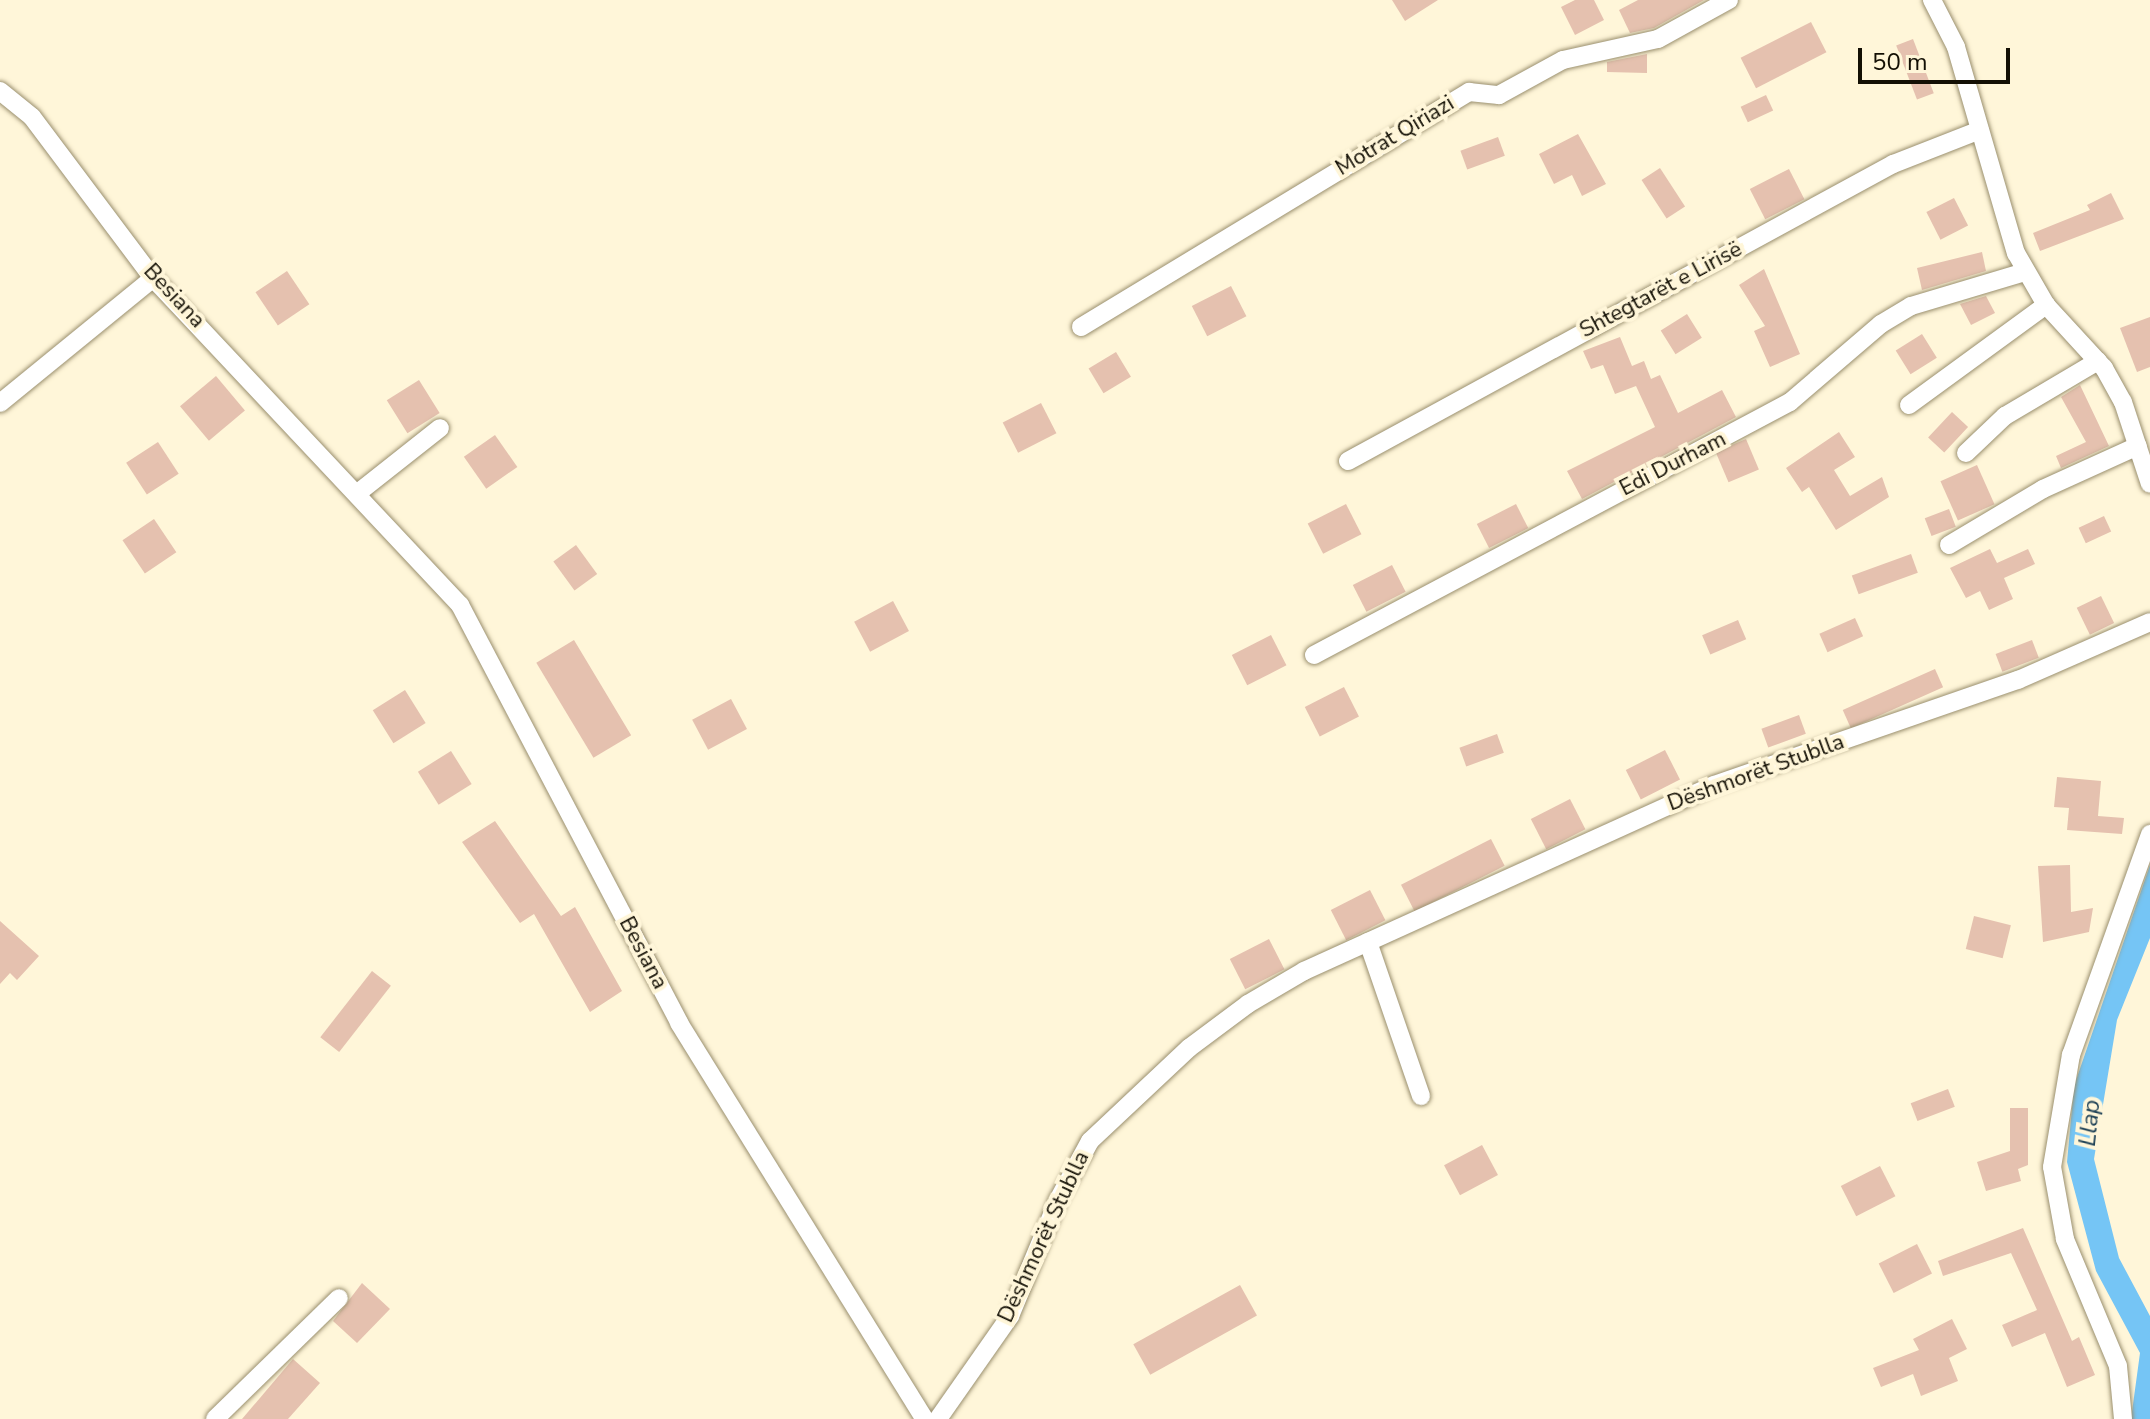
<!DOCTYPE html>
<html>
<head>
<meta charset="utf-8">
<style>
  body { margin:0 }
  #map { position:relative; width:2150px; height:1419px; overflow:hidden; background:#fff6d9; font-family:"Nunito Sans",sans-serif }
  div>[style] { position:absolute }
  .water>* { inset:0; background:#75c5f5 }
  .building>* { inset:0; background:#e5c1af; transform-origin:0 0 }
  .roads { filter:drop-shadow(0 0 2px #9a8f6e) drop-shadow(0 0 2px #9a8f6e) }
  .minor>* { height:18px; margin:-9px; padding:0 9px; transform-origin:9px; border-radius:9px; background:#fff }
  span { translate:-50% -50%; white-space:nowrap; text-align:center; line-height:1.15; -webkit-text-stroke:8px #fff6d9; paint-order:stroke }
  .street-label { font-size:22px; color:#130f04 }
  .water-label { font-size:24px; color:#1d4055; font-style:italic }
  .scale { position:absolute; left:1858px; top:48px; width:152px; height:36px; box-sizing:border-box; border:4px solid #130f04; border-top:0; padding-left:10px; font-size:24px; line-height:28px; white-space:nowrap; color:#130f04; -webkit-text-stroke:6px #fff6d9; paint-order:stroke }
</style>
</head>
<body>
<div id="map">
  <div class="water">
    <i style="clip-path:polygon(2150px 865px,2150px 938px,2117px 1020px,2094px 1159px,2119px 1258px,2150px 1316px,2150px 1419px,2131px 1419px,2140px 1353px,2096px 1271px,2067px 1162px,2074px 1086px)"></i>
  </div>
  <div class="building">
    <i style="clip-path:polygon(1392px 0,1438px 0,1405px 21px)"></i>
    <i style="clip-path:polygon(1575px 0,1594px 0,1604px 20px,1575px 35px,1561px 7px)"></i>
    <i style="clip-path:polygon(1638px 0,1704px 0,1654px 28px,1630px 33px,1619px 10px)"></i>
    <i style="left:1811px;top:22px;width:34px;height:79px;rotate:63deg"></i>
    <i style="left:1913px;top:39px;width:58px;height:18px;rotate:69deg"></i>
    <i style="clip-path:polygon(1647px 54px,1647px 73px,1607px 72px,1607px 62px)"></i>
    <i style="left:1766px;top:95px;width:17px;height:28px;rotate:65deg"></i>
    <i style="clip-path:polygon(1578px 134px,1606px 184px,1582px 196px,1572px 175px,1554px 184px,1539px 154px)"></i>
    <i style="left:1498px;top:137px;width:20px;height:40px;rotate:70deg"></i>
    <i style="left:1660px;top:168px;width:46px;height:22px;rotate:57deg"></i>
    <i style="left:1789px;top:169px;width:34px;height:44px;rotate:63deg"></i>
    <i style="clip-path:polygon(2111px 193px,2124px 219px,2040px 251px,2033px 233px,2090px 210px,2087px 205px)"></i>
    <i style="left:1954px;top:198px;width:31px;height:31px;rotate:63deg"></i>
    <i style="clip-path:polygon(1982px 252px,1986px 271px,1922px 290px,1917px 268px)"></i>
    <i style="clip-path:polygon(1764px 269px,1800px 354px,1770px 367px,1754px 331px,1765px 326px,1739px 285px)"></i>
    <i style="left:287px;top:271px;width:40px;height:38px;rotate:56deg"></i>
    <i style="left:1231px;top:286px;width:34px;height:44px;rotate:63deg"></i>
    <i style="clip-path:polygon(1986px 296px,1995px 313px,1971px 325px,1960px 304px)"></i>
    <i style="left:1687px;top:314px;width:28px;height:31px;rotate:58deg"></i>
    <i style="clip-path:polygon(2150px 317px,2150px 367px,2137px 372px,2120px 328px)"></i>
    <i style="left:1922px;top:334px;width:28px;height:31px;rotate:58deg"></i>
    <i style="clip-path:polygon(1620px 337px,1632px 366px,1644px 361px,1651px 379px,1660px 375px,1678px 413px,1722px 390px,1736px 417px,1582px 499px,1567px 471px,1655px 427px,1636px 386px,1615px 394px,1603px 365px,1591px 369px,1583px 351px)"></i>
    <i style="left:1116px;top:352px;width:29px;height:32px;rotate:59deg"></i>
    <i style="left:216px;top:376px;width:45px;height:47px;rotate:50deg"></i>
    <i style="left:419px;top:380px;width:39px;height:38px;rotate:58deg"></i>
    <i style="clip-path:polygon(2080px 385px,2109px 446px,2061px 468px,2056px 456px,2086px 442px,2061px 397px)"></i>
    <i style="left:1041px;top:403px;width:34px;height:43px;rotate:63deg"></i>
    <i style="left:1952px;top:412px;width:22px;height:35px;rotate:43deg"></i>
    <i style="clip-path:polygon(1839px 432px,1855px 457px,1834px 470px,1850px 496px,1882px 477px,1889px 497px,1836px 530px,1809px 487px,1802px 492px,1786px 468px)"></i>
    <i style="left:495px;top:435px;width:39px;height:38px;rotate:55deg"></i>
    <i style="left:1746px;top:439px;width:33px;height:33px;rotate:67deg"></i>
    <i style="left:158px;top:442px;width:38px;height:38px;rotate:57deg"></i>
    <i style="left:1977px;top:465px;width:43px;height:40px;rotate:66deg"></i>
    <i style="left:1346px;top:504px;width:34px;height:43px;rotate:63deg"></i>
    <i style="left:1516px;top:504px;width:27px;height:44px;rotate:63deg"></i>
    <i style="left:1949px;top:509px;width:19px;height:26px;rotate:69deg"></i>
    <i style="left:2104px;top:516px;width:17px;height:28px;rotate:65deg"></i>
    <i style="left:154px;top:519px;width:40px;height:38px;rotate:56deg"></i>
    <i style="left:576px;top:545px;width:36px;height:28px;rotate:54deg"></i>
    <i style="clip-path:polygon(1990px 549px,1997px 563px,2028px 549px,2035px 564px,2004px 578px,2013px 599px,1989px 610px,1980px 591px,1966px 598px,1950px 568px)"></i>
    <i style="left:1911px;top:554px;width:20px;height:63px;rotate:70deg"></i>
    <i style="left:1392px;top:565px;width:30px;height:44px;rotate:63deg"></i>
    <i style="left:2101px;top:596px;width:30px;height:27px;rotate:64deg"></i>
    <i style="left:893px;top:601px;width:34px;height:44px;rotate:62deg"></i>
    <i style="left:1855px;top:618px;width:20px;height:39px;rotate:66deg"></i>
    <i style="left:1738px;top:620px;width:21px;height:39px;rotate:67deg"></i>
    <i style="left:1271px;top:635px;width:34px;height:44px;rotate:63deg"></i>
    <i style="left:574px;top:640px;width:111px;height:44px;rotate:59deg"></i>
    <i style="left:2032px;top:640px;width:19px;height:39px;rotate:69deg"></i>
    <i style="left:1935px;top:669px;width:20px;height:101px;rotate:66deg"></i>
    <i style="left:1344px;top:687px;width:33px;height:44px;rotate:63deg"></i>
    <i style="left:405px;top:690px;width:39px;height:38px;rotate:58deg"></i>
    <i style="left:731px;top:699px;width:34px;height:44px;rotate:62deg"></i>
    <i style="left:1799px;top:715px;width:20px;height:40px;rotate:70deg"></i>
    <i style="left:1497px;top:734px;width:20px;height:40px;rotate:70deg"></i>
    <i style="left:1665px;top:750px;width:33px;height:44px;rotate:63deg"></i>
    <i style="left:451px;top:751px;width:39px;height:39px;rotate:58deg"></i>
    <i style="clip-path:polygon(2057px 777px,2101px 781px,2098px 816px,2124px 818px,2122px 834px,2067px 830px,2069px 808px,2054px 807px)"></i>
    <i style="left:1570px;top:799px;width:34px;height:44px;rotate:63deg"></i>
    <i style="clip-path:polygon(495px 821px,561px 916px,575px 907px,622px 991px,590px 1012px,534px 914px,520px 923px,462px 842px)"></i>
    <i style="left:1491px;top:839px;width:30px;height:101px;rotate:63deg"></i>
    <i style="clip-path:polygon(2070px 865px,2071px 912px,2093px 908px,2089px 932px,2043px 942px,2038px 866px)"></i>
    <i style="left:1370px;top:890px;width:34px;height:44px;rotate:63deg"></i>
    <i style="left:1974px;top:916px;width:38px;height:34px;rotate:14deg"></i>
    <i style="clip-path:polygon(0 921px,39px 956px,17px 980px,10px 973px,0 984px)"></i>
    <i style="left:1269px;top:939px;width:34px;height:44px;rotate:63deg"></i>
    <i style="left:372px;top:971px;width:24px;height:84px;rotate:38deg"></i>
    <i style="left:1948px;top:1089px;width:19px;height:40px;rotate:69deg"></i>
    <i style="clip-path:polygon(2010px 1108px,2028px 1108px,2028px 1165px,2018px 1169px,2021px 1181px,1986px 1191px,1977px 1162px,2010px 1151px)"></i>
    <i style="left:1482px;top:1145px;width:34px;height:43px;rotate:62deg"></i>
    <i style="left:1880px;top:1166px;width:34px;height:44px;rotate:63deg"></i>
    <i style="clip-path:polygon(2023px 1228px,2072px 1341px,2079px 1337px,2095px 1375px,2067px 1387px,2045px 1333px,2012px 1347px,2002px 1325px,2037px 1310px,2011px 1253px,1943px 1276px,1938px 1261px)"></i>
    <i style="left:1917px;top:1244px;width:33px;height:43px;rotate:63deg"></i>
    <i style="clip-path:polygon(362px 1283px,390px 1309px,357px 1343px,333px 1321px)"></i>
    <i style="left:1240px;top:1285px;width:35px;height:122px;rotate:61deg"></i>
    <i style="clip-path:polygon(1952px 1319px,1967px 1349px,1949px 1358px,1958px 1381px,1921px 1396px,1913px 1374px,1881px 1387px,1873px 1368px,1919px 1350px,1913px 1339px)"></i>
    <i style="clip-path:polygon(293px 1359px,320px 1383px,288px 1419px,242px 1419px)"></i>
  </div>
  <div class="roads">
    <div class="minor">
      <i style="left:1932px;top:0;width:53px;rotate:62.9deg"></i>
      <i style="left:1956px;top:47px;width:215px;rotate:73.8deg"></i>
      <i style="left:2016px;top:253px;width:60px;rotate:60deg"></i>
      <i style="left:2046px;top:305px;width:86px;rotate:47.4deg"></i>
      <i style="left:2104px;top:368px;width:39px;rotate:61deg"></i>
      <i style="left:2123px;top:402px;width:86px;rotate:71.8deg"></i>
      <i style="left:0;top:91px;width:41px;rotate:39.1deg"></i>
      <i style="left:32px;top:117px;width:201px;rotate:53.1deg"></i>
      <i style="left:153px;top:278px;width:449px;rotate:46.8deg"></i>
      <i style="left:460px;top:605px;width:472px;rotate:62.3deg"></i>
      <i style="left:679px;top:1023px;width:466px;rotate:58.2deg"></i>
      <i style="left:1081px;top:327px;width:454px;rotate:-31.2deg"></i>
      <i style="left:1469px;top:92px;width:30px;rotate:6deg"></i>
      <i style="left:1499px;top:95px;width:73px;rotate:-28.7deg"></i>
      <i style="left:1563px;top:60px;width:97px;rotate:-12.5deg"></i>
      <i style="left:1658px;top:39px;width:81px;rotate:-28.8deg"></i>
      <i style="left:0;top:403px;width:198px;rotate:-39.2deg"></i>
      <i style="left:1909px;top:405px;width:170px;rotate:-36.1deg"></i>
      <i style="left:1966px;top:453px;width:54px;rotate:-43.5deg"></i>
      <i style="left:2005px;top:416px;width:108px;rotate:-30.6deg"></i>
      <i style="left:1348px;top:461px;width:621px;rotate:-28.59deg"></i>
      <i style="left:1893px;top:164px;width:93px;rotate:-21.3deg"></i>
      <i style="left:359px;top:492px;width:103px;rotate:-38.3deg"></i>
      <i style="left:1949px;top:545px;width:109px;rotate:-30.8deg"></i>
      <i style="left:2043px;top:489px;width:104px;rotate:-24.4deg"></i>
      <i style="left:1314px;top:655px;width:539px;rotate:-27.99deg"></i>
      <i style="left:1790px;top:402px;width:120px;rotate:-40.6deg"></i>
      <i style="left:1881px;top:324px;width:35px;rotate:-31deg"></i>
      <i style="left:1911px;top:306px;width:119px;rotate:-16.6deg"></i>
      <i style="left:1368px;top:942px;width:163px;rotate:71deg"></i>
      <i style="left:215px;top:1419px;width:173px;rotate:-44.3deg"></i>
      <i style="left:938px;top:1419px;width:126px;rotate:-55deg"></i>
      <i style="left:1010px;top:1316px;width:126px;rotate:-67.5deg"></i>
      <i style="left:1058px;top:1200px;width:67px;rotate:-61.5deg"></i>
      <i style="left:1090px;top:1141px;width:136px;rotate:-43.2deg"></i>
      <i style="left:1189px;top:1048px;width:74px;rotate:-36.7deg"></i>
      <i style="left:1248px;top:1004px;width:65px;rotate:-30.5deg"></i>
      <i style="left:1304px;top:971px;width:450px;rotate:-24.4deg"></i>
      <i style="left:1714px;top:785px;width:322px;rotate:-19.1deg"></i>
      <i style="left:2018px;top:680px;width:144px;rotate:-23.7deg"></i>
      <i style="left:2123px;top:1419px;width:53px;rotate:-95.4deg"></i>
      <i style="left:2118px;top:1366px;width:138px;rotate:-112.7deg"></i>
      <i style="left:2065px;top:1239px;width:73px;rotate:-100.2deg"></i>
      <i style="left:2052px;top:1167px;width:114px;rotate:-80.4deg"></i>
      <i style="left:2071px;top:1055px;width:235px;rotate:-70.3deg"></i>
    </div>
  </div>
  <div class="street-label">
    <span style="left:1395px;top:136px;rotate:-31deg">Motrat Qiriazi</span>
    <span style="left:1661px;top:290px;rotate:-28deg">Shtegtarët e Lirisë</span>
    <span style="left:174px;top:296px;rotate:47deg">Besiana</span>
    <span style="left:1673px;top:464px;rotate:-27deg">Edi Durham</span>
    <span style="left:1756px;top:773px;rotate:-20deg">Dëshmorët Stublla</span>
    <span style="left:643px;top:953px;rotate:62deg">Besiana</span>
    <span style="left:1044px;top:1237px;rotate:-65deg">Dëshmorët Stublla</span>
  </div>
  <div class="water-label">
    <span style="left:2090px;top:1123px;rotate:-84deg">Llap</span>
  </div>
  <div class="scale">50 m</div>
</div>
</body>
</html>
